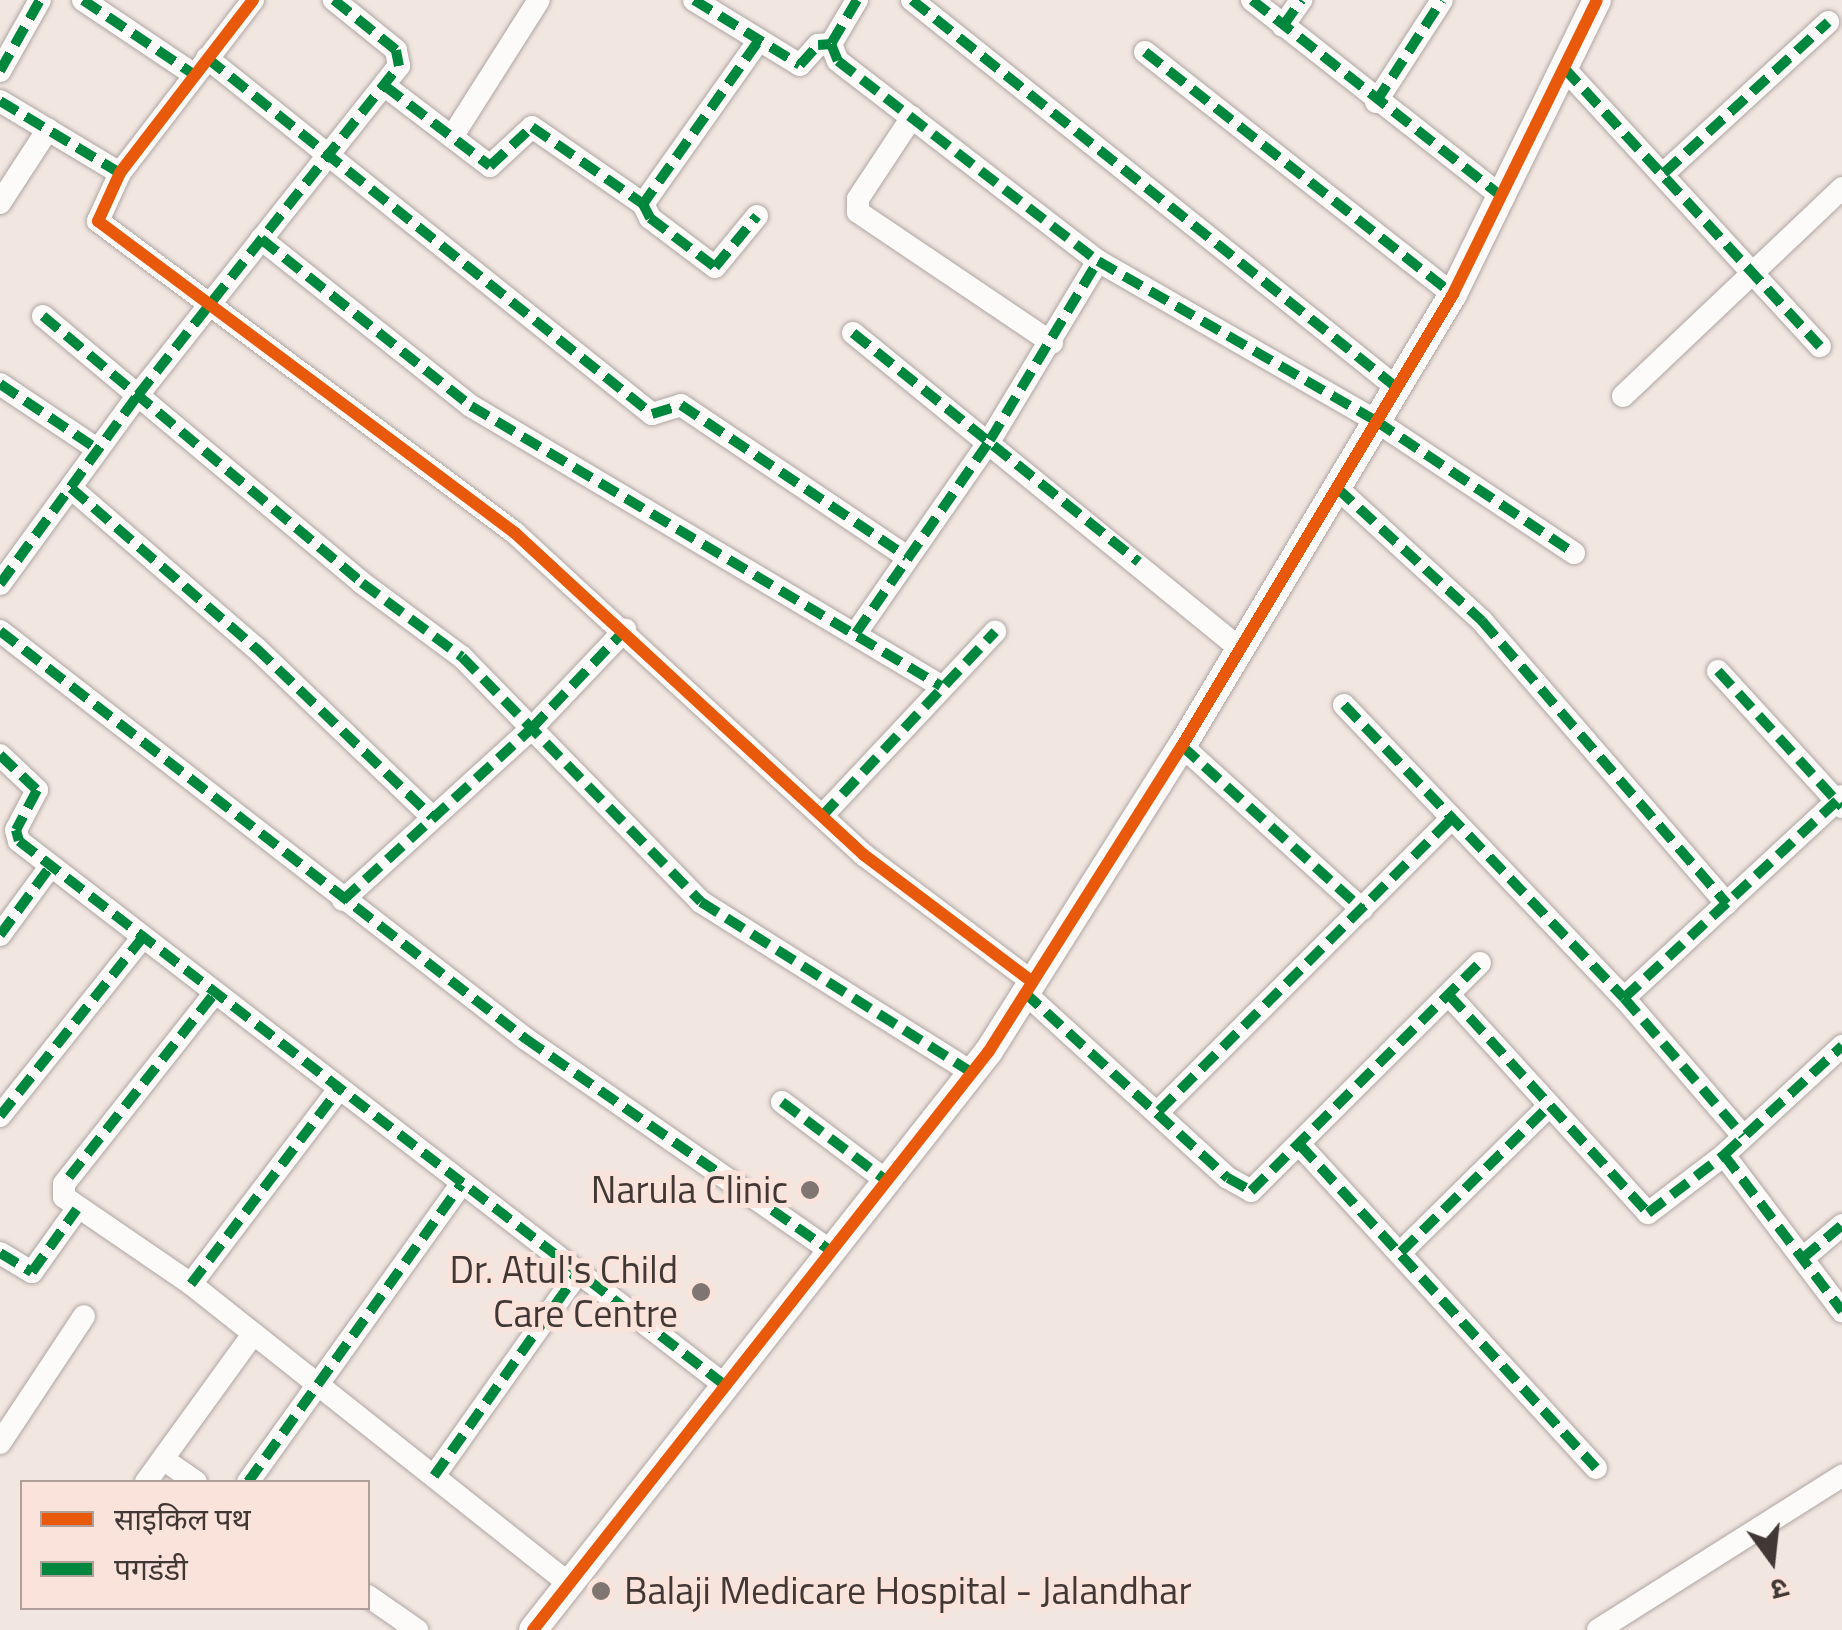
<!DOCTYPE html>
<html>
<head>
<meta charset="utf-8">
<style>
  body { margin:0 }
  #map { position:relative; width:1842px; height:1630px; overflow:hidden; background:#f2e6e1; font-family:"Titillium Web","Noto Sans Devanagari",sans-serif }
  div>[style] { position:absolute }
  .roads { filter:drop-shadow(0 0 2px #aea6a2) drop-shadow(0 0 2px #aea6a2) }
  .minor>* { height:22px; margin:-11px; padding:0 11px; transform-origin:11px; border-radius:11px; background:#fdfbfa }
  .tertiary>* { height:28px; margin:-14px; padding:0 14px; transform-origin:14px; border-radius:14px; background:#fdfbfa }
  .quiet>* { height:10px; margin-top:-5px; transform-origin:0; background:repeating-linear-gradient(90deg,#00873e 0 20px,transparent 0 30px) }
  .cycleway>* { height:12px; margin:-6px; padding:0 6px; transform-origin:6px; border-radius:6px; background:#e8590c }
  .dots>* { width:28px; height:28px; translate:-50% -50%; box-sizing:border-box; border:5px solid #f9e3da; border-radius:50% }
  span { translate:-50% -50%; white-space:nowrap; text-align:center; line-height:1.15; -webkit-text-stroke:10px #f9e3da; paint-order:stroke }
  .poi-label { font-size:38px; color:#413835 }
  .right { translate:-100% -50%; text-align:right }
  .left { translate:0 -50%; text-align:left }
  .legend { position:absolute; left:20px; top:1480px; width:350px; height:130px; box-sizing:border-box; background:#f9e3da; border:2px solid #af9f98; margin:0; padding:12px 18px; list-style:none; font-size:30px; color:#413835 }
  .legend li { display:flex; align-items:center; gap:20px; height:50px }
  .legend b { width:50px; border:2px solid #af9f98 }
  .north { position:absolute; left:1722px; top:1510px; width:100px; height:100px; -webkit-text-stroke:8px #f9e3da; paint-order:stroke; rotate:165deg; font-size:28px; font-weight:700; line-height:40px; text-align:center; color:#413835 }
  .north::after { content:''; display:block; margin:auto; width:35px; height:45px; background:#413835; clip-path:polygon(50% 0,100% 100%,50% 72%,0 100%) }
</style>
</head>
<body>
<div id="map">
  <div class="roads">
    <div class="minor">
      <i style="left:83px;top:0;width:133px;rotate:33.9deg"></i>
      <i style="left:253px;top:0;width:218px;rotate:127.6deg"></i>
      <i style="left:120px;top:173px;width:53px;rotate:114.6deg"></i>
      <i style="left:98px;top:221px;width:521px;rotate:36.8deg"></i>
      <i style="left:515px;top:533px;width:475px;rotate:42.7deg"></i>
      <i style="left:864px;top:855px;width:209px;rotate:37deg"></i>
      <i style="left:694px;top:0;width:124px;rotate:31.5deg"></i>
      <i style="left:800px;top:65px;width:27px;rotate:-48deg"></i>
      <i style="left:818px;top:45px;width:13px;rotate:-4deg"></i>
      <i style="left:857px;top:0;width:51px;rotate:120.6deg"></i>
      <i style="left:831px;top:44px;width:18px;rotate:68deg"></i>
      <i style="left:838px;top:61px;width:328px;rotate:37.6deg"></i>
      <i style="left:1098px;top:261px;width:321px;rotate:29.9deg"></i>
      <i style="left:1376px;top:421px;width:238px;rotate:33.7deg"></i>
      <i style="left:912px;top:0;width:620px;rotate:38.65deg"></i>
      <i style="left:1252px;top:0;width:320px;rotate:38.2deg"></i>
      <i style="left:1283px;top:26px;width:32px;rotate:-55deg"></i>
      <i style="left:757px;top:43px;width:197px;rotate:125.3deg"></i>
      <i style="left:643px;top:204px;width:16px;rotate:63deg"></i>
      <i style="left:650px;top:218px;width:81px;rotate:37deg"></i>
      <i style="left:715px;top:267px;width:66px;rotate:-50.5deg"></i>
      <i style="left:1145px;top:52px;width:392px;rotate:38.2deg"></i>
      <i style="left:207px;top:58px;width:570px;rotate:38.66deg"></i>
      <i style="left:652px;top:414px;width:30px;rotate:-17deg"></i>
      <i style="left:681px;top:405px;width:272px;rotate:33.9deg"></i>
      <i style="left:1564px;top:68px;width:378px;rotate:47.4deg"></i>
      <i style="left:0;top:71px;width:81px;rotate:-60.6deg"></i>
      <i style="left:385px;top:86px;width:132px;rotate:37.3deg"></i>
      <i style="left:490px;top:166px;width:57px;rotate:-42.9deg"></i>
      <i style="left:532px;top:127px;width:135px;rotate:34.7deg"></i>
      <i style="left:0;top:101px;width:140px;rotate:31deg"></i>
      <i style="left:1376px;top:102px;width:121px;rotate:-57.1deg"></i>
      <i style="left:912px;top:117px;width:98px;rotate:123.4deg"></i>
      <i style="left:858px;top:199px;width:13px;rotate:90deg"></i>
      <i style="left:858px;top:212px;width:234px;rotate:34deg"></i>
      <i style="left:452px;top:137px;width:162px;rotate:-57.6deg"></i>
      <i style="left:1664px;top:173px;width:223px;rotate:-42.6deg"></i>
      <i style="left:0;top:203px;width:88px;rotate:-57deg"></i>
      <i style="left:261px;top:239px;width:268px;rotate:38.5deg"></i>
      <i style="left:471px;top:406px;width:547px;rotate:30.78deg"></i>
      <i style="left:43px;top:316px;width:416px;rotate:39.9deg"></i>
      <i style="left:362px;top:583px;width:124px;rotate:36.5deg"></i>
      <i style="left:462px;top:657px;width:342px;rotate:45.7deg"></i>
      <i style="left:701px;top:902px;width:321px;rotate:32.2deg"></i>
      <i style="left:853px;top:333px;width:498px;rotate:39.2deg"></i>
      <i style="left:0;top:384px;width:117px;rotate:33.8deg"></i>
      <i style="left:1623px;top:396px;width:302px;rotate:-43.5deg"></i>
      <i style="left:71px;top:488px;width:245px;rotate:40.9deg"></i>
      <i style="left:256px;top:648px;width:244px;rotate:43.8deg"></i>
      <i style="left:1337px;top:488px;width:197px;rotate:42.5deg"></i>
      <i style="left:1482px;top:621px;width:374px;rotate:49.1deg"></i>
      <i style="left:0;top:584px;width:234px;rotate:-53.9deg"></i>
      <i style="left:138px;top:395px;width:420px;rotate:-51.6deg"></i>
      <i style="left:399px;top:66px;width:16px;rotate:-101deg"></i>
      <i style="left:396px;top:50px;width:80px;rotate:-141.1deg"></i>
      <i style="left:0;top:631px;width:666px;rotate:37.8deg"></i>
      <i style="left:526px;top:1039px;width:371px;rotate:34.8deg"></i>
      <i style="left:856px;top:633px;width:235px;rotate:-55.2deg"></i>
      <i style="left:990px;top:440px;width:209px;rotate:-58.9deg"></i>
      <i style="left:1718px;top:671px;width:184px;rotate:47.6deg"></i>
      <i style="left:1344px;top:705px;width:405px;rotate:46.3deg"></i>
      <i style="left:1624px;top:998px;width:182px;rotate:49.2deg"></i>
      <i style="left:1182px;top:746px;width:243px;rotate:42.2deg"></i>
      <i style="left:0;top:755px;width:51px;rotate:43.4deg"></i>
      <i style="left:37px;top:790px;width:45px;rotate:117.7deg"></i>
      <i style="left:16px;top:830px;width:11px;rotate:75deg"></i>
      <i style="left:19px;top:841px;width:893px;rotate:37.63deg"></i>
      <i style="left:822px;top:816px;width:253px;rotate:-46.8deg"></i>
      <i style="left:343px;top:900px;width:254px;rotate:-42.3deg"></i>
      <i style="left:531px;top:729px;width:137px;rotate:-46.5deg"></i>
      <i style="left:0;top:935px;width:84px;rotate:-53.7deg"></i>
      <i style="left:1024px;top:992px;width:276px;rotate:42.4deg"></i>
      <i style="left:1228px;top:1178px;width:26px;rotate:29deg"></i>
      <i style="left:1251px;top:1191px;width:323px;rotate:-44.9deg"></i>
      <i style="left:214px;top:994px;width:242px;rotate:128.3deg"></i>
      <i style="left:64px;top:1184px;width:13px;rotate:90deg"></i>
      <i style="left:64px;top:1197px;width:154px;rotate:34.4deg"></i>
      <i style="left:191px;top:1284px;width:483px;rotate:38.4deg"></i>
      <i style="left:1449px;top:995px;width:295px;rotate:47.6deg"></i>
      <i style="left:1648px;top:1213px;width:96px;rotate:-37.3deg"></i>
      <i style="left:1724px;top:1155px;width:161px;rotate:-42.7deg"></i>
      <i style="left:1624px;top:998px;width:297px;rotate:-42.8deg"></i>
      <i style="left:782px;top:1102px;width:131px;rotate:37deg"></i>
      <i style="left:1159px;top:1111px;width:413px;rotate:-45deg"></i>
      <i style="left:0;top:1116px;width:229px;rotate:-51.4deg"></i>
      <i style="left:1300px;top:1145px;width:438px;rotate:47.5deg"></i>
      <i style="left:1724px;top:1155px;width:196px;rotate:52.9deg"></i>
      <i style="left:1401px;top:1252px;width:206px;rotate:-44.6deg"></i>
      <i style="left:0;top:1253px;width:37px;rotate:31deg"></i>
      <i style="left:32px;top:1272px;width:77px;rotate:-54.5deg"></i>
      <i style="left:1803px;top:1258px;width:51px;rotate:-40.2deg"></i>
      <i style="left:191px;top:1284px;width:243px;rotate:-52.8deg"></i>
      <i style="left:0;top:1443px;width:152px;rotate:-56.5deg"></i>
      <i style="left:163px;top:1459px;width:40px;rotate:34.9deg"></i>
      <i style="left:434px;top:1476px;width:247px;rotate:-54.7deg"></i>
      <i style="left:146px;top:1482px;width:183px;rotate:-54.1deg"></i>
      <i style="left:248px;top:1482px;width:366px;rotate:-54.4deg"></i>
      <i style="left:368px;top:1596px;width:60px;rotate:34.8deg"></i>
      <i style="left:1598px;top:1630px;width:289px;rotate:-32.3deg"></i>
    </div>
    <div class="tertiary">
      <i style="left:533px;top:1630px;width:737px;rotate:-51.78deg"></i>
      <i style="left:989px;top:1051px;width:361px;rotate:-57.7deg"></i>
      <i style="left:1182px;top:746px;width:527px;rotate:-59.05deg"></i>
      <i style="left:1453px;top:294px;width:327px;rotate:-63.9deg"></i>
    </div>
  </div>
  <div class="quiet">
    <i style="left:83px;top:0;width:133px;rotate:33.9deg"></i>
    <i style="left:694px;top:0;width:124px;rotate:31.5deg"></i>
    <i style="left:800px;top:65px;width:27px;rotate:-48deg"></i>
    <i style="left:818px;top:45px;width:13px;rotate:-4deg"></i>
    <i style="left:857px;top:0;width:51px;rotate:120.6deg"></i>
    <i style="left:831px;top:44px;width:18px;rotate:68deg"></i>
    <i style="left:838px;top:61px;width:328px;rotate:37.6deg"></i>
    <i style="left:1098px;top:261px;width:321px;rotate:29.9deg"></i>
    <i style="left:1376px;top:421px;width:238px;rotate:33.7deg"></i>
    <i style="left:912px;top:0;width:620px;rotate:38.65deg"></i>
    <i style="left:1252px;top:0;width:320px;rotate:38.2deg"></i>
    <i style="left:1283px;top:26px;width:32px;rotate:-55deg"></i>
    <i style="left:757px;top:43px;width:197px;rotate:125.3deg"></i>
    <i style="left:643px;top:204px;width:16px;rotate:63deg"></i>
    <i style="left:650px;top:218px;width:81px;rotate:37deg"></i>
    <i style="left:715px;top:267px;width:66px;rotate:-50.5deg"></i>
    <i style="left:1145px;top:52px;width:392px;rotate:38.2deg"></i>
    <i style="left:207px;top:58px;width:570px;rotate:38.66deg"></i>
    <i style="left:652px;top:414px;width:30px;rotate:-17deg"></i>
    <i style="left:681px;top:405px;width:272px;rotate:33.9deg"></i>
    <i style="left:1564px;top:68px;width:378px;rotate:47.4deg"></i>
    <i style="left:0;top:71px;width:81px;rotate:-60.6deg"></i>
    <i style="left:385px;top:86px;width:132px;rotate:37.3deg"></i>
    <i style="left:490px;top:166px;width:57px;rotate:-42.9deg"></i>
    <i style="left:532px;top:127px;width:135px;rotate:34.7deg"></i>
    <i style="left:0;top:101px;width:140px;rotate:31deg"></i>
    <i style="left:1376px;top:102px;width:121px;rotate:-57.1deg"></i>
    <i style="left:1664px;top:173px;width:223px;rotate:-42.6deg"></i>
    <i style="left:261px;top:239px;width:268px;rotate:38.5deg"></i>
    <i style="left:471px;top:406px;width:547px;rotate:30.78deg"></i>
    <i style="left:43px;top:316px;width:416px;rotate:39.9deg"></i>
    <i style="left:362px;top:583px;width:124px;rotate:36.5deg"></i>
    <i style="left:462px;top:657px;width:342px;rotate:45.7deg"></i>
    <i style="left:701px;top:902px;width:321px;rotate:32.2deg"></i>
    <i style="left:853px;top:333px;width:366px;rotate:38.7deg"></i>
    <i style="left:0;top:384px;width:117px;rotate:33.8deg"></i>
    <i style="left:71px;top:488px;width:245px;rotate:40.9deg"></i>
    <i style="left:256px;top:648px;width:244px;rotate:43.8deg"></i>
    <i style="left:1337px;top:488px;width:197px;rotate:42.5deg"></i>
    <i style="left:1482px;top:621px;width:374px;rotate:49.1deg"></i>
    <i style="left:0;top:584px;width:234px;rotate:-53.9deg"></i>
    <i style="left:138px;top:395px;width:420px;rotate:-51.6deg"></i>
    <i style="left:399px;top:66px;width:16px;rotate:-101deg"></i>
    <i style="left:396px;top:50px;width:80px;rotate:-141.1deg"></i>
    <i style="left:0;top:631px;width:666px;rotate:37.8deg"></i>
    <i style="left:526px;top:1039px;width:371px;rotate:34.8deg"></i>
    <i style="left:856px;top:633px;width:235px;rotate:-55.2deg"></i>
    <i style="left:990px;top:440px;width:209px;rotate:-58.9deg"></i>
    <i style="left:1718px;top:671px;width:184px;rotate:47.6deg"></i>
    <i style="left:1344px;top:705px;width:405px;rotate:46.3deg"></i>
    <i style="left:1624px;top:998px;width:182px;rotate:49.2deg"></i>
    <i style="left:1182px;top:746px;width:243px;rotate:42.2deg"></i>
    <i style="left:0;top:755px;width:51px;rotate:43.4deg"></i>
    <i style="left:37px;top:790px;width:45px;rotate:117.7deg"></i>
    <i style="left:16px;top:830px;width:11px;rotate:75deg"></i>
    <i style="left:19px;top:841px;width:893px;rotate:37.63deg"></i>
    <i style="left:822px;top:816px;width:253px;rotate:-46.8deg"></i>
    <i style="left:343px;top:900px;width:254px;rotate:-42.3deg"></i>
    <i style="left:531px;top:729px;width:137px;rotate:-46.5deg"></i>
    <i style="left:0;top:935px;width:84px;rotate:-53.7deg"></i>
    <i style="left:1024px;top:992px;width:276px;rotate:42.4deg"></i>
    <i style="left:1228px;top:1178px;width:26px;rotate:29deg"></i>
    <i style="left:1251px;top:1191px;width:323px;rotate:-44.9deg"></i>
    <i style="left:1449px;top:995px;width:295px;rotate:47.6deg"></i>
    <i style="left:1648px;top:1213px;width:96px;rotate:-37.3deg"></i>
    <i style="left:1724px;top:1155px;width:161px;rotate:-42.7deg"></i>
    <i style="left:1624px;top:998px;width:297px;rotate:-42.8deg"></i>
    <i style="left:782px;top:1102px;width:131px;rotate:37deg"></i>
    <i style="left:1159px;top:1111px;width:413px;rotate:-45deg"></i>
    <i style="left:0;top:1116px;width:229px;rotate:-51.4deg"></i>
    <i style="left:1300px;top:1145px;width:438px;rotate:47.5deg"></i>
    <i style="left:1724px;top:1155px;width:196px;rotate:52.9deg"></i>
    <i style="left:69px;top:1177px;width:233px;rotate:-51.6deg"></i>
    <i style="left:1401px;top:1252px;width:206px;rotate:-44.6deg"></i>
    <i style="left:0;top:1253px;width:37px;rotate:31deg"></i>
    <i style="left:32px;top:1272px;width:77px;rotate:-54.5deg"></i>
    <i style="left:1803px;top:1258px;width:51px;rotate:-40.2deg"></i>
    <i style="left:191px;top:1284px;width:243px;rotate:-52.8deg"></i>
    <i style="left:434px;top:1476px;width:247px;rotate:-54.7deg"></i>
    <i style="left:248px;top:1482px;width:366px;rotate:-54.4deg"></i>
  </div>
  <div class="cycleway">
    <i style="left:253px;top:0;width:218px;rotate:127.6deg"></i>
    <i style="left:120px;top:173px;width:53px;rotate:114.6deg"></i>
    <i style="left:98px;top:221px;width:521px;rotate:36.8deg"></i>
    <i style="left:515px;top:533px;width:475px;rotate:42.7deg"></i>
    <i style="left:864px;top:855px;width:209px;rotate:37deg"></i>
    <i style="left:533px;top:1630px;width:737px;rotate:-51.78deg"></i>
    <i style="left:989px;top:1051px;width:361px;rotate:-57.7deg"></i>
    <i style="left:1182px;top:746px;width:527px;rotate:-59.05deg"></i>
    <i style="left:1453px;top:294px;width:327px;rotate:-63.9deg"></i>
  </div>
  <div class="dots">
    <i style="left:810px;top:1190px;background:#7f7571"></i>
    <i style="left:701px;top:1292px;background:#7f7571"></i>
    <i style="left:601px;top:1591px;background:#7f7571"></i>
  </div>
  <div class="poi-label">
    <span class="right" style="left:788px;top:1190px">Narula Clinic</span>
    <span class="right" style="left:678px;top:1292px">Dr. Atul's Child<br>Care Centre</span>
    <span class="left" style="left:624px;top:1591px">Balaji Medicare Hospital - Jalandhar</span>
  </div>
  <ul class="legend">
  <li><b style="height:12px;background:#e8590c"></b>साइकिल पथ</li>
  <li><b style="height:12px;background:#00873e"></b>पगडंडी</li>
  </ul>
  <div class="north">उ</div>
</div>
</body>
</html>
